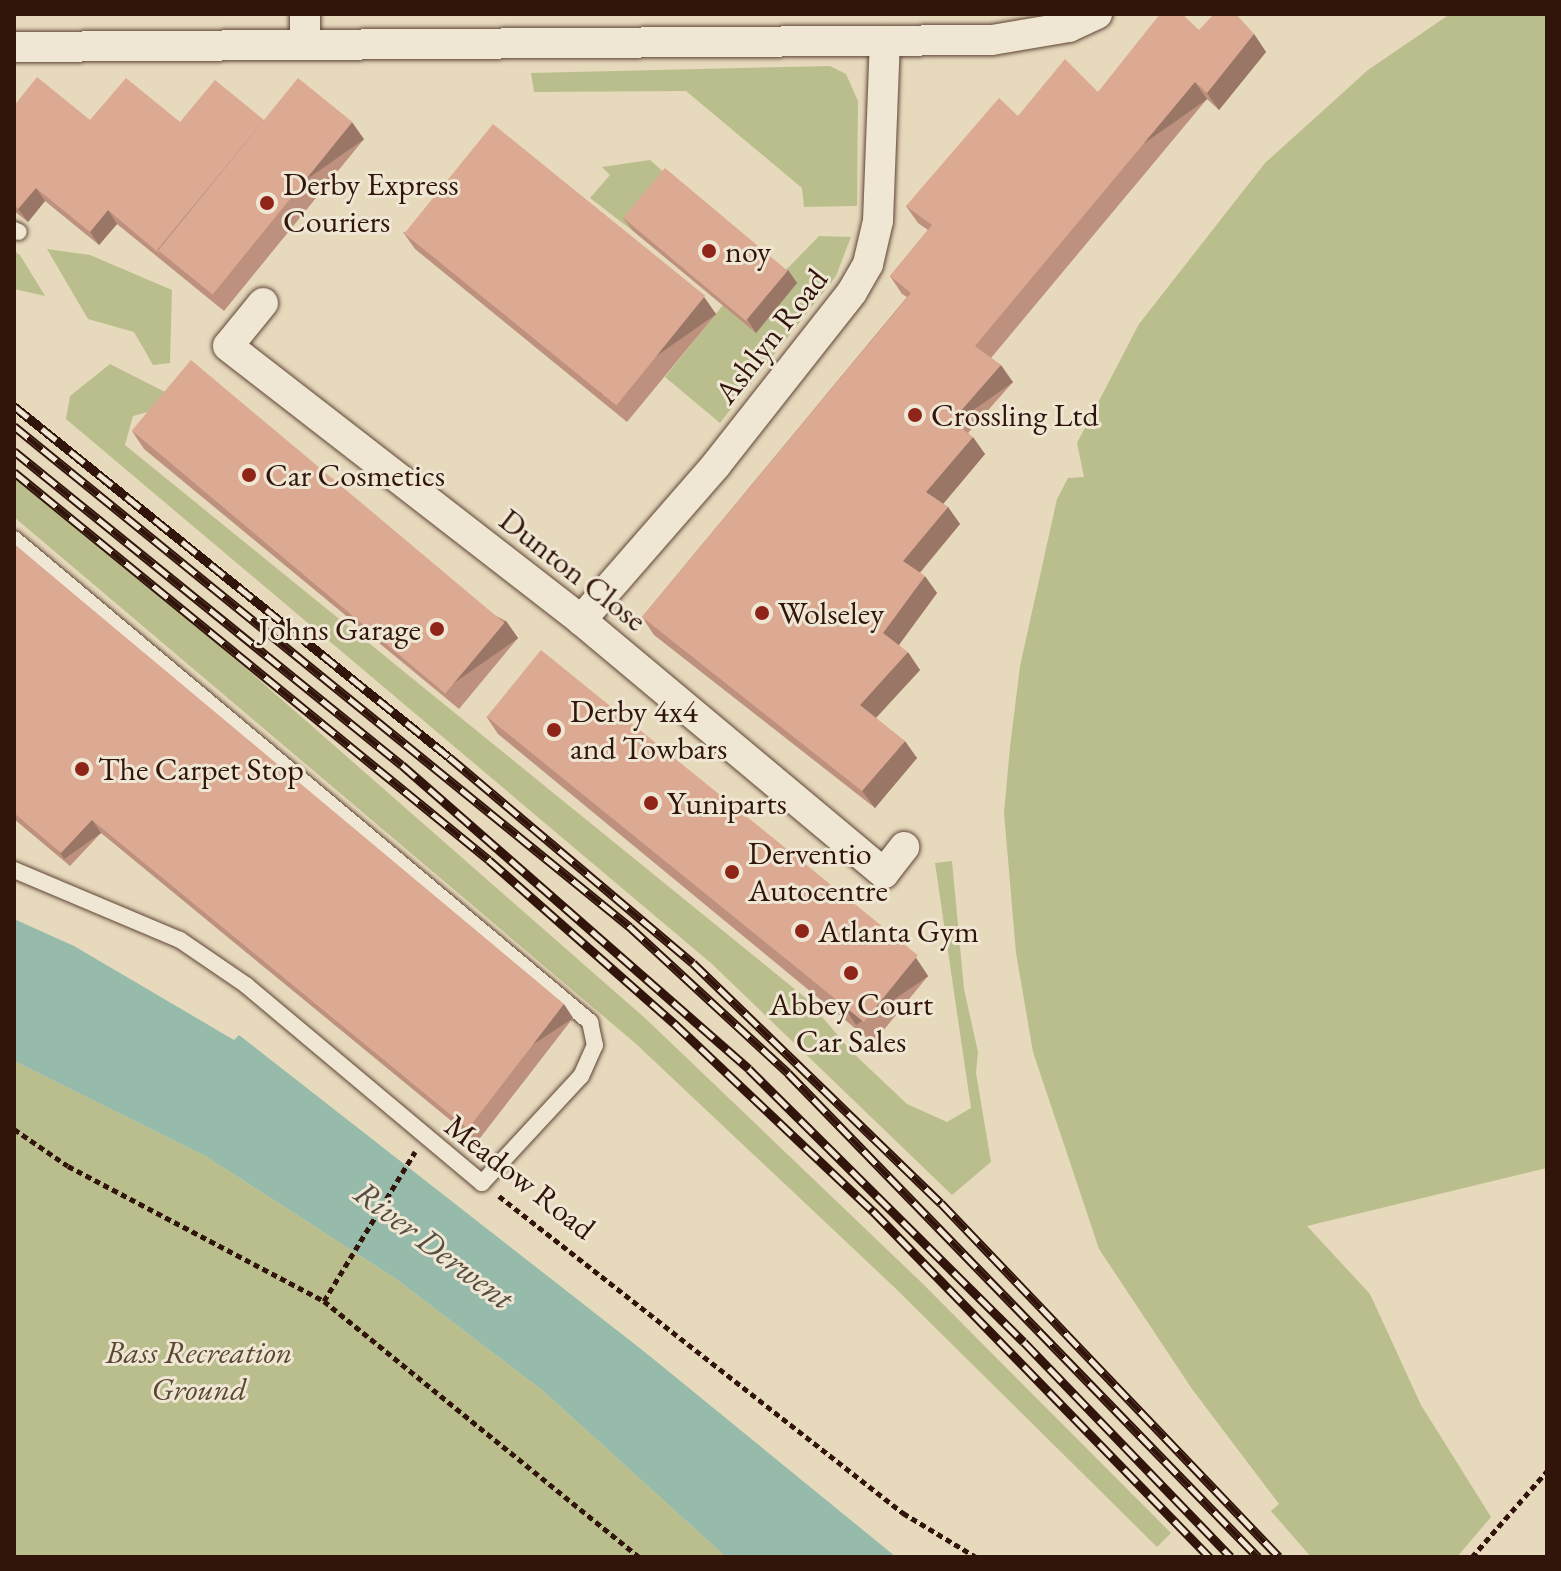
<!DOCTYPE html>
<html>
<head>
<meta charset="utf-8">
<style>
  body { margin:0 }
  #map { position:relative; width:1561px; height:1571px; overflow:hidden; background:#e7d9bc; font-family:"EB Garamond",serif }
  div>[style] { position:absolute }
  .green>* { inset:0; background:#babe8d }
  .water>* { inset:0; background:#97bbab }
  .path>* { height:5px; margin-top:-2.5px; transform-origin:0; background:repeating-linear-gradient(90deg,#31140a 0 6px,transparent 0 10px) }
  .roads { filter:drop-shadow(0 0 2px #5e4536) drop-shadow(0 0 2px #5e4536) }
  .service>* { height:16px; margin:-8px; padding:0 8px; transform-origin:8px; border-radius:8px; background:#efe6d3 }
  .minor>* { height:30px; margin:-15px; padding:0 15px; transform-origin:15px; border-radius:15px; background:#efe6d3 }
  .rail>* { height:9px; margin-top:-4.5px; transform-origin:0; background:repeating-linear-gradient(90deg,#efe6d3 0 18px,#31140a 0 36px); box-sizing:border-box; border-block:2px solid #31140a }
  .wall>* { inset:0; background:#bd917e }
  .shaded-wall>* { inset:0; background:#9a7667; transform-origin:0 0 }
  .building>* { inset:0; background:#dca993; transform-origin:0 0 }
  .dots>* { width:22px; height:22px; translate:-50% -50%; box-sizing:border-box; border:4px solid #efe6d3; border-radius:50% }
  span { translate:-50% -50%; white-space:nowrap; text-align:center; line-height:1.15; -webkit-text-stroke:6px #efe6d3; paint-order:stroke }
  .poi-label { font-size:32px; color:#31140a }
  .left { translate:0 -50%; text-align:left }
  .right { translate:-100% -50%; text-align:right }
  .street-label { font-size:32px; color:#31140a }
  .park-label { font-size:32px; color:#5a4731; font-style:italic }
  .water-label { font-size:34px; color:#554e42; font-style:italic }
  .frame { position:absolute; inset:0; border:16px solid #31140a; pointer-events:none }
</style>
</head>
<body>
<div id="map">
  <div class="green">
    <i style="clip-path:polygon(1450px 14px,1547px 14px,1547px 1168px,1307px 1226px,1370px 1294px,1421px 1405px,1491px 1517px,1457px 1557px,1311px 1557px,1271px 1511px,1279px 1504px,1192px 1389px,1099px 1249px,1033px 1052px,1016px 953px,1004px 813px,1010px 747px,1020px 666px,1057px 499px,1068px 478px,1084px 477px,1077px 443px,1139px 324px,1265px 163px,1368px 70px)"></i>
    <i style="clip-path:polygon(830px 66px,846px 74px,858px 101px,857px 206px,804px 207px,802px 188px,686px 91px,534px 92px,531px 73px)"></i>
    <i style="clip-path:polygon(650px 160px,674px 181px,633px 231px,590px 198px,610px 175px,602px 167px)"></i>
    <i style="clip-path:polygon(819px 236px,851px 237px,836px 276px,720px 423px,665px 377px,723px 305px,784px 272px)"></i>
    <i style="clip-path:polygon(47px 249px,90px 255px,172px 290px,170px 363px,153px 365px,134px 332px,88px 319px)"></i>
    <i style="clip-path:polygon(14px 251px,20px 255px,45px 296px,14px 289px)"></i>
    <i style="clip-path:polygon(110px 364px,165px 392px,159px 409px,133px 416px,125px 445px,807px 999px,851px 1051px,907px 1104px,947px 1122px,971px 1108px,935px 863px,952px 861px,964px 989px,978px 1052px,976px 1073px,991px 1162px,952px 1195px,712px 964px,66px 419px,70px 396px)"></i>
    <i style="clip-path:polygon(14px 477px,117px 555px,646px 1019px,921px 1282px,1171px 1533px,1157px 1547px,893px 1286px,635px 1043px,14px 517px)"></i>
    <i style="clip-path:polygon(14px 1061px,207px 1157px,396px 1279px,542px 1390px,726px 1557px,14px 1557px)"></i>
  </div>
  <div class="water">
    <i style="clip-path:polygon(14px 919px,74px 946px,234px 1040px,239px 1035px,646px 1353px,896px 1557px,726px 1557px,542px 1390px,396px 1279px,207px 1157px,14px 1061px)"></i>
  </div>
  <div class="path">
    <i style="left:14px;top:1129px;width:65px;rotate:34.4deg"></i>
    <i style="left:68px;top:1166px;width:289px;rotate:27.8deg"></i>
    <i style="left:324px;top:1301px;width:406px;rotate:39.1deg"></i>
    <i style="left:499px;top:1196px;width:514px;rotate:38.12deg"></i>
    <i style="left:903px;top:1513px;width:85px;rotate:31.1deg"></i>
    <i style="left:324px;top:1301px;width:175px;rotate:-58.6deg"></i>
    <i style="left:1472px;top:1557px;width:114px;rotate:-48.9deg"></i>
  </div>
  <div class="roads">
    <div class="service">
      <i style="left:14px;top:230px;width:5px;rotate:22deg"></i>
      <i style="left:14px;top:539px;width:752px;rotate:39.98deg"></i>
      <i style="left:590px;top:1022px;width:24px;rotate:78deg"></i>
      <i style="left:595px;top:1045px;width:34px;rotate:114deg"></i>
      <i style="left:581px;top:1076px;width:146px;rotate:132.8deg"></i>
      <i style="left:482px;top:1183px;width:308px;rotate:-140deg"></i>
      <i style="left:246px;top:985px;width:80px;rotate:-145.7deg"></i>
      <i style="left:180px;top:940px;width:180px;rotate:-157.1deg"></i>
    </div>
    <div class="minor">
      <i style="left:305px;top:14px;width:29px;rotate:90deg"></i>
      <i style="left:14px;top:47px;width:978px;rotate:-0.41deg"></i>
      <i style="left:992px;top:40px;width:78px;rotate:-9.6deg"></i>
      <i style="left:1069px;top:27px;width:31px;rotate:-25deg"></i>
      <i style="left:263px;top:303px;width:55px;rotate:129.1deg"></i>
      <i style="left:228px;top:346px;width:447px;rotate:37.8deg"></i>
      <i style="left:581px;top:620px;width:395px;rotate:39.9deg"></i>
      <i style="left:884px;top:873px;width:33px;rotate:-52deg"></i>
      <i style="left:581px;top:620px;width:206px;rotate:-48.9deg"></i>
      <i style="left:716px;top:465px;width:220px;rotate:-51.8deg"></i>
      <i style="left:852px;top:292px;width:32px;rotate:-60deg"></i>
      <i style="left:868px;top:264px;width:44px;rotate:-76.9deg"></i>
      <i style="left:878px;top:221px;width:180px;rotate:-87.8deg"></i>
    </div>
  </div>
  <div class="rail">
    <i style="left:14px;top:406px;width:559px;rotate:38.9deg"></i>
    <i style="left:449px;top:757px;width:319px;rotate:40.2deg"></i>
    <i style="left:693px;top:963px;width:345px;rotate:44.1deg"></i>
    <i style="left:941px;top:1203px;width:489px;rotate:46.3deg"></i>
    <i style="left:14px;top:426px;width:794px;rotate:39.12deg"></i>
    <i style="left:630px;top:927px;width:215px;rotate:42.7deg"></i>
    <i style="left:788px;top:1073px;width:675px;rotate:45.84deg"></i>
    <i style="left:14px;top:451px;width:499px;rotate:39deg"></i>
    <i style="left:402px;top:765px;width:461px;rotate:41.2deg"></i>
    <i style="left:749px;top:1069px;width:387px;rotate:44.8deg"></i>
    <i style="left:1024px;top:1342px;width:298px;rotate:46.1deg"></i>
    <i style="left:14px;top:472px;width:613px;rotate:39.24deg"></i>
    <i style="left:489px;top:860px;width:247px;rotate:41.4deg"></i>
    <i style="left:674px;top:1023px;width:274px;rotate:43.4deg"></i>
    <i style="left:873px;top:1211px;width:483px;rotate:45.8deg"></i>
  </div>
  <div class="wall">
    <i style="clip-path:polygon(1199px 30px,1254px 34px,1266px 52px,1219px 110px,1207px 99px,991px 358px,1013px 382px,968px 433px,985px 454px,943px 504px,948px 507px,960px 524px,920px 573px,937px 593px,899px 645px,920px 670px,876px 718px,917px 758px,875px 808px,654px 635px,642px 617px,907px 297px,902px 294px,890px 276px,928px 230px,918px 223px,906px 206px,1018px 116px,1098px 92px)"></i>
    <i style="clip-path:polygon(14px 106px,90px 120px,180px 122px,264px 120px,364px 139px,224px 311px,117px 224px,99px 245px,45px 201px,28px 222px,14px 211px)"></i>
    <i style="clip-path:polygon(623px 218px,788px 270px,797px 283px,756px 333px,633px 231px)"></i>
    <i style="clip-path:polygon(403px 232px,704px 297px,716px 314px,627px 422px,415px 249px)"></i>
    <i style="clip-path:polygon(132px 431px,506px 621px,518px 638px,459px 709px,144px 449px)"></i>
    <i style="clip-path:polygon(14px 544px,573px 1018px,477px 1142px,101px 833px,70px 866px,14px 819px)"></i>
    <i style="clip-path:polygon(486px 716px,916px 958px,928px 976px,873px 1043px,498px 734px)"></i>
  </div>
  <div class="shaded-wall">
    <i style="clip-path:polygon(1254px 34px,1266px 52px,1219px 110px,1207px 93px)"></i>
    <i style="left:1195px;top:82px;width:21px;height:344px;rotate:55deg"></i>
    <i style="left:352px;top:122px;width:21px;height:221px;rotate:55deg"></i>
    <i style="clip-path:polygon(36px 188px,45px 201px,28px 222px,18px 209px)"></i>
    <i style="clip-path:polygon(108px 210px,117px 224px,99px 245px,90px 232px)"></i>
    <i style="clip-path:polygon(788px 270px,797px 283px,756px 333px,747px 319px)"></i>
    <i style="left:704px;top:297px;width:21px;height:140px;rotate:55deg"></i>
    <i style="left:1001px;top:365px;width:21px;height:74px;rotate:55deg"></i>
    <i style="clip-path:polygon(973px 437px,985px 454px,938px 510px,926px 492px)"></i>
    <i style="clip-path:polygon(948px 507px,960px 524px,915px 578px,903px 561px)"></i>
    <i style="clip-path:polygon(925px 576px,937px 593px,895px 650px,883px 633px)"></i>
    <i style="left:506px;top:621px;width:21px;height:92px;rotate:55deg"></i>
    <i style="clip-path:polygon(908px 652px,920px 670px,872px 722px,860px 705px)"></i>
    <i style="clip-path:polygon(905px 741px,917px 758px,875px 808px,862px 791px)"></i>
    <i style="left:92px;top:820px;width:16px;height:45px;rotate:55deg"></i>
    <i style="left:916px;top:958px;width:22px;height:87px;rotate:56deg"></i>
    <i style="left:564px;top:1004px;width:17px;height:158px;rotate:57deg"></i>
  </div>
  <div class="building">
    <i style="clip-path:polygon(1160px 14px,1182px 14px,1199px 30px,1214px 14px,1236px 14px,1254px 34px,1207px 93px,1195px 82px,975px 346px,1001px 365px,952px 421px,973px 437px,926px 492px,948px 507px,903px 561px,925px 576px,883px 633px,908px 652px,860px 705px,905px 741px,862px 791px,642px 617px,911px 293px,890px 276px,932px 225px,906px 206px,999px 98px,1018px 116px,1065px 59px,1098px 92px)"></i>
    <i style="clip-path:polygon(37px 77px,90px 120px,126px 78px,180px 122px,215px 80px,264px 120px,157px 250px,160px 254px,108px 210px,90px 232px,36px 188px,18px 209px,14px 205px,14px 106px)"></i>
    <i style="left:298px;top:78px;width:70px;height:222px;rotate:39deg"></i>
    <i style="left:493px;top:124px;width:273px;height:141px;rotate:39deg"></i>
    <i style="left:665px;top:168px;width:160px;height:65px;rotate:40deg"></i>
    <i style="left:191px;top:360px;width:409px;height:92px;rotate:40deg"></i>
    <i style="clip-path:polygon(14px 544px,564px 1004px,468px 1129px,92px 820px,61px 853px,14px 813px)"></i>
    <i style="left:541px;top:650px;width:485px;height:86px;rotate:39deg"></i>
  </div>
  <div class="dots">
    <i style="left:267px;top:203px;background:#8f2418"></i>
    <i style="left:709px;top:251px;background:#8f2418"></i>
    <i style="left:915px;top:415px;background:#8f2418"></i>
    <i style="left:249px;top:475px;background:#8f2418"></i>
    <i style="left:762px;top:613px;background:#8f2418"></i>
    <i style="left:437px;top:629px;background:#8f2418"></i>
    <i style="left:554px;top:730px;background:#8f2418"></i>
    <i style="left:82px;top:769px;background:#8f2418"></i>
    <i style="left:651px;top:803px;background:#8f2418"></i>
    <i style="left:732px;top:872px;background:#8f2418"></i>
    <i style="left:802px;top:931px;background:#8f2418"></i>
    <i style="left:851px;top:973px;background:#8f2418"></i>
  </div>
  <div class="poi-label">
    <span class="left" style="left:283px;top:203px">Derby Express<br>Couriers</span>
    <span class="left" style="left:725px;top:251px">noy</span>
    <span class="left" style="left:931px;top:415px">Crossling Ltd</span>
    <span class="left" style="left:265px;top:475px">Car Cosmetics</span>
    <span class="left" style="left:778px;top:613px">Wolseley</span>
    <span class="right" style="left:421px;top:629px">Johns Garage</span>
    <span class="left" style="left:570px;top:730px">Derby 4x4<br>and Towbars</span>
    <span class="left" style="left:98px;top:769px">The Carpet Stop</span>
    <span class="left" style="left:667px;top:803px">Yuniparts</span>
    <span class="left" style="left:748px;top:872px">Derventio<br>Autocentre</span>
    <span class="left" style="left:818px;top:931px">Atlanta Gym</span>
    <span style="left:851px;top:1023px">Abbey Court<br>Car Sales</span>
  </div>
  <div class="street-label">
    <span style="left:771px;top:336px;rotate:-52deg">Ashlyn Road</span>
    <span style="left:573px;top:570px;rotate:38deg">Dunton Close</span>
    <span style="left:520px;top:1177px;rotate:38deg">Meadow Road</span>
  </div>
  <div class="park-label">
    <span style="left:199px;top:1371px">Bass Recreation<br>Ground</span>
  </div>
  <div class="water-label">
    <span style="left:434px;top:1245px;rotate:37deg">River Derwent</span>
  </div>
  <div class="frame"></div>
</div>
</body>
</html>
